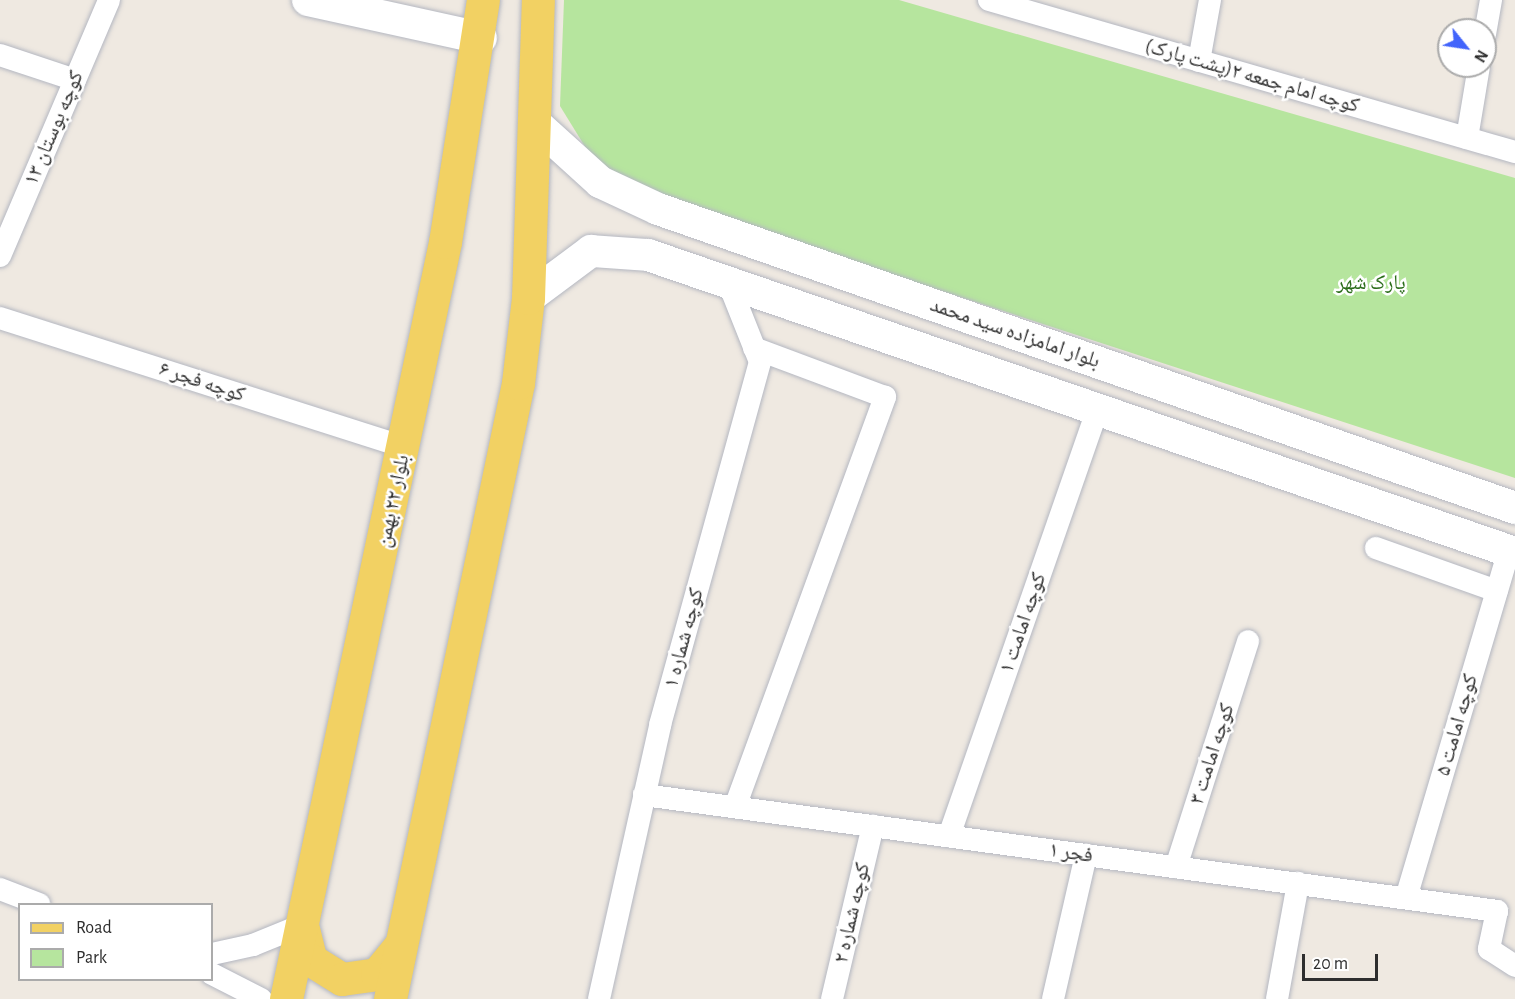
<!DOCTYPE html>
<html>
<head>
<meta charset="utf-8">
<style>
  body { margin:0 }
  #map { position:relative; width:1515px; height:999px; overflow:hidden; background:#efe9e1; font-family:"Alegreya Sans","Noto Naskh Arabic",sans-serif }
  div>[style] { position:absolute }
  .green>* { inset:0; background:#b6e59e }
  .roads { filter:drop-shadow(0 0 2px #b4b7c1) drop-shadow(0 0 2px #b4b7c1) }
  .minor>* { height:22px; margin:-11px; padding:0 11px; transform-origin:11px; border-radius:11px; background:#fff }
  .secondary>* { height:32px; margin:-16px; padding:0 16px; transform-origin:16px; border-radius:16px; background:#fff }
  .primary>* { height:33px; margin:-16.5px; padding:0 16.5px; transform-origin:16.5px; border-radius:16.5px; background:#f2d163 }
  span { translate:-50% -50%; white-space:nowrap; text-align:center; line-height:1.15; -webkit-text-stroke:5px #fff; paint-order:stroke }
  .street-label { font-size:21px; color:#2e2e2e }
  .park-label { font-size:21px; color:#2c6e1b }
  .legend { position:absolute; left:18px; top:903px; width:195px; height:78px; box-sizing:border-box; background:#fff; border:2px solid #ababab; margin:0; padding:8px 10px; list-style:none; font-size:18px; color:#2e2e2e }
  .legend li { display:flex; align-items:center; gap:12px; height:30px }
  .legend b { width:30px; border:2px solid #ababab }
  .north { position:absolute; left:1437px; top:18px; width:60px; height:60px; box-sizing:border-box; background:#fff; border:2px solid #ababab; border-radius:50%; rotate:120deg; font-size:16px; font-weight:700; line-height:24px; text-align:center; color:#2e2e2e }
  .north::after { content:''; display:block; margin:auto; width:21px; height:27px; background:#4264fb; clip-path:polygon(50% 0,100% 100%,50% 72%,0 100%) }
  .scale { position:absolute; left:1302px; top:954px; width:76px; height:27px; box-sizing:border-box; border:3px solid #2e2e2e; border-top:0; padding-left:8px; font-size:18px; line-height:21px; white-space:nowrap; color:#2e2e2e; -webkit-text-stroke:4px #fff; paint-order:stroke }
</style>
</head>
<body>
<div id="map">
  <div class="green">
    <i style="clip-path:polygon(564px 0,899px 0,1515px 178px,1515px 478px,657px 198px,592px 158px,560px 106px)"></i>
  </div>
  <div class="roads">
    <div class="minor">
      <i style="left:989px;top:0;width:548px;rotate:16.12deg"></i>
      <i style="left:1485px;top:34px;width:35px;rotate:-80deg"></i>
      <i style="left:0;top:55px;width:79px;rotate:18.4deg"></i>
      <i style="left:1199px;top:61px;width:62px;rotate:-79.8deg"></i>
      <i style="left:1467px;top:138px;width:73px;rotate:-80.5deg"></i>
      <i style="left:0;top:256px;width:278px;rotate:-66.9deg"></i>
      <i style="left:0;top:318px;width:424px;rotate:17.7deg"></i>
      <i style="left:1376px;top:548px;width:128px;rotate:19.6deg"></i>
      <i style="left:644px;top:795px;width:861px;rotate:7.74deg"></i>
      <i style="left:1497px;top:911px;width:39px;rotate:102deg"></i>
      <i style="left:1489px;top:949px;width:31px;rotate:33deg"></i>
      <i style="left:735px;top:807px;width:437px;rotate:-69.9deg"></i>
      <i style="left:885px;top:397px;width:140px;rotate:-159.5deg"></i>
      <i style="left:949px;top:836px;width:451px;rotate:-70.8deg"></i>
      <i style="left:1176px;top:867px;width:237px;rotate:-72.3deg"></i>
      <i style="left:0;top:889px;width:42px;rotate:21deg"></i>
      <i style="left:1406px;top:898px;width:362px;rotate:-73.5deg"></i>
      <i style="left:212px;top:954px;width:42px;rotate:-12.4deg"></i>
      <i style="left:253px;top:945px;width:53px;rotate:-22.2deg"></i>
      <i style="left:212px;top:974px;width:55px;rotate:27deg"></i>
      <i style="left:599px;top:999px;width:281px;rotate:-77.4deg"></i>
      <i style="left:660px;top:725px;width:377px;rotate:-74.6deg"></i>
      <i style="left:760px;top:362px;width:84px;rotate:-111.7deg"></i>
      <i style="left:832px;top:999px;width:178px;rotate:-76.7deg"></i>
      <i style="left:1053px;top:999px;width:148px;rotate:-77.1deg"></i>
      <i style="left:1277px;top:999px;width:118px;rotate:-79.7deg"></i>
    </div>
    <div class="secondary">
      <i style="left:308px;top:0;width:177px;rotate:12.4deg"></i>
      <i style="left:535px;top:123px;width:88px;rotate:42.2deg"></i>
      <i style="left:600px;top:182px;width:64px;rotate:25deg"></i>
      <i style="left:658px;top:209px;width:908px;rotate:19.23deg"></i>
      <i style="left:528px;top:298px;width:79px;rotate:-36.7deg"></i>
      <i style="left:591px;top:251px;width:57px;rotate:4deg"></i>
      <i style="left:648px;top:255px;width:917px;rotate:18.97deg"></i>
    </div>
    <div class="primary">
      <i style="left:302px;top:925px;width:36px;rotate:76deg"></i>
      <i style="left:311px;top:960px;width:36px;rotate:32deg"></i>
      <i style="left:342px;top:979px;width:35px;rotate:-8deg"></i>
      <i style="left:377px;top:974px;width:36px;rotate:-51deg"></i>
      <i style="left:286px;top:999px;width:774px;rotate:-78.14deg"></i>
      <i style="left:445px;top:242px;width:245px;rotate:-81.1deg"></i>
      <i style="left:390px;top:999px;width:629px;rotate:-78.26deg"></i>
      <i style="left:518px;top:383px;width:86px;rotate:-83.3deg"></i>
      <i style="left:528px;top:298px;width:298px;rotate:-88.1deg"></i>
    </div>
  </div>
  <div class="street-label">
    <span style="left:1252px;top:76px;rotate:16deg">کوچه امام جمعه ۲(پشت پارک)</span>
    <span style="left:54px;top:128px;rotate:-67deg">کوچه بوستان ۱۳</span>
    <span style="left:1015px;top:333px;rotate:19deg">بلوار امامزاده سید محمد</span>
    <span style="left:202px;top:382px;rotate:18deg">کوچه فجر ۶</span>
    <span style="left:393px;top:501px;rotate:-78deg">بلوار ۲۲ بهمن</span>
    <span style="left:1023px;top:623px;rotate:-71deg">کوچه امامت ۱</span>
    <span style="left:684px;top:638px;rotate:-75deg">کوچه شماره ۱</span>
    <span style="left:1457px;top:725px;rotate:-74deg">کوچه امامت ۵</span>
    <span style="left:1212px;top:754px;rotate:-72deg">کوچه امامت ۳</span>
    <span style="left:1071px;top:853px;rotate:8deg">فجر ۱</span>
    <span style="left:852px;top:913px;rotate:-77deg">کوچه شماره ۲</span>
  </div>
  <div class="park-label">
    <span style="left:1371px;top:283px">پارک شهر</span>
  </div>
  <ul class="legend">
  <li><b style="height:8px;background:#f2d163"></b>Road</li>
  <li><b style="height:16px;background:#b6e59e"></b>Park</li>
  </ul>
  <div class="north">N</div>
  <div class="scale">20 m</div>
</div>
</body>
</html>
